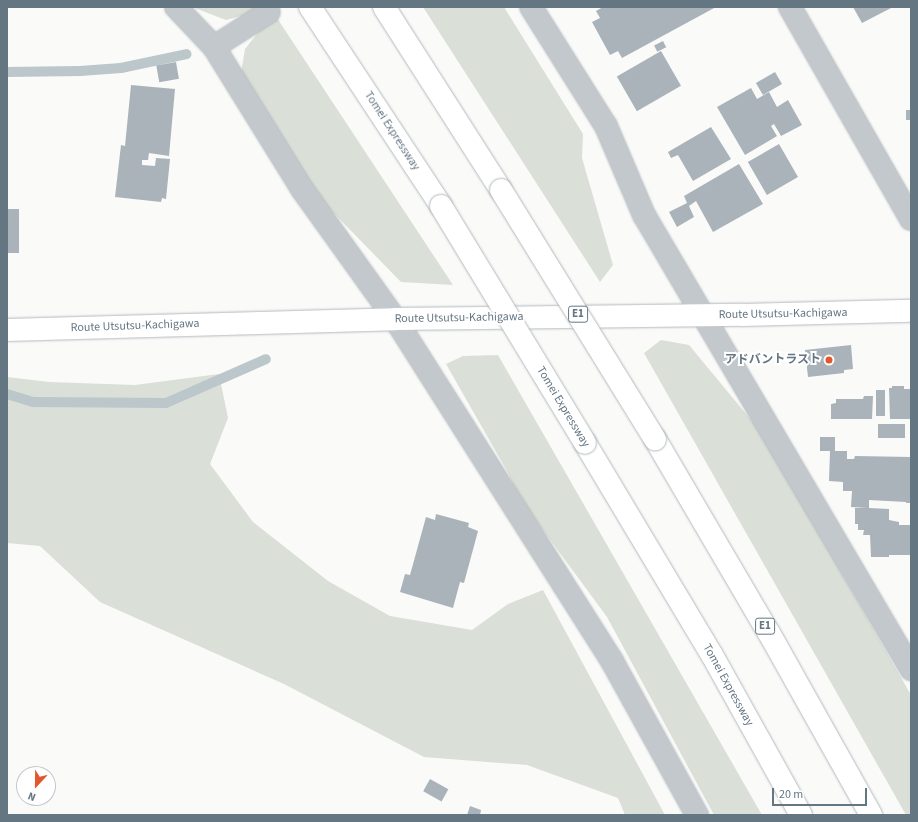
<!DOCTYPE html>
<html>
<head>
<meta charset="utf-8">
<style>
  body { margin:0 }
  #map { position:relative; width:918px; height:822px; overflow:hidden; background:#fafaf8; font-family:"Source Sans 3","Noto Sans JP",sans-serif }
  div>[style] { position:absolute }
  .green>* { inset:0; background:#dadfd7 }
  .stream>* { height:10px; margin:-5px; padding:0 5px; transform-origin:5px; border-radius:5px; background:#bbc7cb }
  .building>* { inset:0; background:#aab3b9; transform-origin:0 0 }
  .roads { filter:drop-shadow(0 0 1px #b3babf) drop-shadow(0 0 1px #b3babf) }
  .minor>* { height:22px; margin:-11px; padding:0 11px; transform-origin:11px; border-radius:11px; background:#c3c8cc }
  .tertiary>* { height:22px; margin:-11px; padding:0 11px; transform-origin:11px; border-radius:11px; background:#c3c8cc }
  .secondary>* { height:22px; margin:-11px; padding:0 11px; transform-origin:11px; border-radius:11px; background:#fff }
  .motorway>* { height:22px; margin:-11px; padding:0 11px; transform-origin:11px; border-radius:11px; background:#fff }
  .bridges { filter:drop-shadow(0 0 1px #b4b9bd) drop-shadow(0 0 1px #b4b9bd) }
  .motorway-bridge>* { height:22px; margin:-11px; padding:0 11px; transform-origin:11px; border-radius:11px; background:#fff }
  .dots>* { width:11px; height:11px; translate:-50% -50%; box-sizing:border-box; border:2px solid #fff; border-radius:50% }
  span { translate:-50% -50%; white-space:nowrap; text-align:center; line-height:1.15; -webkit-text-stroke:4px #fff; paint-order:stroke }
  .shield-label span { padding:1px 3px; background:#fff; border:1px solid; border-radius:3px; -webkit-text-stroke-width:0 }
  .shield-label { font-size:11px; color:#657683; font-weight:700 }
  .street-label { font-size:12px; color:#657683 }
  .poi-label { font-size:12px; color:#657683; font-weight:700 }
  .right { translate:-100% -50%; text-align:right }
  .frame { position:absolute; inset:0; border:8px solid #657683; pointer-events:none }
  .north { position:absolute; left:16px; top:766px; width:40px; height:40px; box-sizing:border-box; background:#fff; border:1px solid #c1c8cd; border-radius:50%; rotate:202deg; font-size:11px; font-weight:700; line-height:16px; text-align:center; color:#657683 }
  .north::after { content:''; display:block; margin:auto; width:14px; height:18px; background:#e4572e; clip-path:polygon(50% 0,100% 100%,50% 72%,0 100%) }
  .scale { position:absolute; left:772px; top:788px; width:95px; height:18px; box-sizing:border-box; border:2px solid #657683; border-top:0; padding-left:5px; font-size:12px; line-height:14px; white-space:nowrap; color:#657683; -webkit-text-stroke:3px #fff; paint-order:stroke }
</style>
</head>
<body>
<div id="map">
  <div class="green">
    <i style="clip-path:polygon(192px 7px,260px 7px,252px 13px,226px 20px)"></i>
    <i style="clip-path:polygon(423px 7px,504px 7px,583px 134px,582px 158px,613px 265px,600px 282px)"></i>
    <i style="clip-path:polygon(277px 18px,453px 285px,401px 282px,317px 196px,240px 79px,245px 49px,263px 26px)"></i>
    <i style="clip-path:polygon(661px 340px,689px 345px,761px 432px,911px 695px,911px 815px,906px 815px,644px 353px)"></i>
    <i style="clip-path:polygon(498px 355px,762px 815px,714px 815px,607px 617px,523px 503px,507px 471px,446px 364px,463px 356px)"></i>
    <i style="clip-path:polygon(219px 374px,228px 418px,210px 464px,253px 522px,328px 581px,390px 616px,472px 630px,508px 604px,543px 590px,665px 815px,625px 815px,618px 798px,527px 765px,424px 757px,284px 684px,100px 602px,40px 546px,7px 543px,7px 377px,49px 382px,135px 385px)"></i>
  </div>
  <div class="stream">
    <i style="left:7px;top:72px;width:73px;rotate:-0.8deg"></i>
    <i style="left:80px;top:71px;width:41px;rotate:-4.2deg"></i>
    <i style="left:121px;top:68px;width:67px;rotate:-12deg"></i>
    <i style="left:7px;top:394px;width:28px;rotate:17deg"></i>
    <i style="left:34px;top:402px;width:132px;rotate:0.4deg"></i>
    <i style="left:166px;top:403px;width:109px;rotate:-23.7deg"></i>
  </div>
  <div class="building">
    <i style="clip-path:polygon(603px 7px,716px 7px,622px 58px,618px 51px,610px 55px,592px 22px,600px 18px,596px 11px)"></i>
    <i style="clip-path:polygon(853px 7px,893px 7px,862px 23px)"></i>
    <i style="left:663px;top:41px;width:7px;height:10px;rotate:63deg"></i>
    <i style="left:661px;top:51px;width:40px;height:51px;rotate:60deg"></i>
    <i style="left:176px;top:62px;width:17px;height:20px;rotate:80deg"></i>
    <i style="left:775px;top:72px;width:14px;height:22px;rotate:60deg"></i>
    <i style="clip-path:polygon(131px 85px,175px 89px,169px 156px,149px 153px,148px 160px,142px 160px,142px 165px,155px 166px,156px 158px,170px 159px,166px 199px,162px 198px,161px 202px,115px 197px,121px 145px,125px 146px)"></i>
    <i style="clip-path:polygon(751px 88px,757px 99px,769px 92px,777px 107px,788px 100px,802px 125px,781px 136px,774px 124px,771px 126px,777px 136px,745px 155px,717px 107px)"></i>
    <i style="left:906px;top:110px;width:5px;height:10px"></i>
    <i style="clip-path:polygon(711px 127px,731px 159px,693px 181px,678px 155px,671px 158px,668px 152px)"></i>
    <i style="left:779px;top:144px;width:38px;height:36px;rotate:60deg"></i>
    <i style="clip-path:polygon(739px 164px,763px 204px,713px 232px,696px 201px,689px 206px,694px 217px,677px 227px,669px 212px,687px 203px,684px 196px)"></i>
    <i style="left:7px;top:209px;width:12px;height:44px"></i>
    <i style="clip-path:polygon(851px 345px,853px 369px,844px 370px,844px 373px,808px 377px,805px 350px)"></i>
    <i style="clip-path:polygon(892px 386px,904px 386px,904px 389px,911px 389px,911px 419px,890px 419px,889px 388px,892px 388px)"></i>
    <i style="left:876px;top:390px;width:9px;height:26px"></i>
    <i style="clip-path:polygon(864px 396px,873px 396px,872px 419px,831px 419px,831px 404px,836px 403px,836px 399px,863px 399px)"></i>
    <i style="left:905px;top:424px;width:14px;height:27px;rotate:90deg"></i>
    <i style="clip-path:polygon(820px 437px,835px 437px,835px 451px,847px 451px,847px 459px,854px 459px,855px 456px,911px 457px,911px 503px,906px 503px,906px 502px,869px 500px,869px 508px,889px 509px,889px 520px,899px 522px,899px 525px,911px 525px,911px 555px,889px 555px,889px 557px,871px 557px,870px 535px,863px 535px,864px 530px,858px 530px,858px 524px,855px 524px,855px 508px,867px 508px,851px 507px,852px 491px,843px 491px,843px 482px,829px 481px,830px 451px,820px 451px)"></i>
    <i style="clip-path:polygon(436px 514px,469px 523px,468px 527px,478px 531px,464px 583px,460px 582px,453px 608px,400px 592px,405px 574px,410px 575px,426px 517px,435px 520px)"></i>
    <i style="left:430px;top:779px;width:21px;height:14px;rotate:29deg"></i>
    <i style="clip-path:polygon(470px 806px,481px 810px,480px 815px,467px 815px)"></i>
  </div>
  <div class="roads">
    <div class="minor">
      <i style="left:176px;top:7px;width:55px;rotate:46.5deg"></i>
      <i style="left:214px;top:47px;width:167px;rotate:58.2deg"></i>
      <i style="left:302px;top:189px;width:160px;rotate:54.4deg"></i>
      <i style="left:395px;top:319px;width:405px;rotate:57.6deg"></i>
      <i style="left:612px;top:661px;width:176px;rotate:61.1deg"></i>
      <i style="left:531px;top:7px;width:141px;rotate:57.8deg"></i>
      <i style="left:606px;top:126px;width:97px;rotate:66.9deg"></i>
      <i style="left:644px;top:215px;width:527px;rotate:59.54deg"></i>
      <i style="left:214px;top:47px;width:65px;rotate:-32.5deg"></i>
    </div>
    <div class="tertiary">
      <i style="left:790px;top:7px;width:244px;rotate:60.3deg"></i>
    </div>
    <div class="secondary">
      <i style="left:7px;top:330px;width:388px;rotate:-1.6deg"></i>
      <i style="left:395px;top:319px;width:347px;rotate:-0.7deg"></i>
      <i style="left:742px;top:315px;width:169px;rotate:-1.4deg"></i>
    </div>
    <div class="motorway">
      <i style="left:310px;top:7px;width:238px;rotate:56.6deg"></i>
      <i style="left:384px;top:7px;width:217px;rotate:57.4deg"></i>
      <i style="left:655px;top:439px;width:225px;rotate:59.6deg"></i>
      <i style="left:769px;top:633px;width:209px;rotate:60.7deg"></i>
      <i style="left:585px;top:443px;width:247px;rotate:59.1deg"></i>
      <i style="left:712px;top:655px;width:183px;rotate:60.9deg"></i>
    </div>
  </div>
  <div class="bridges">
    <div class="motorway-bridge">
      <i style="left:501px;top:190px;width:293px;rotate:58.3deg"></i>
      <i style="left:441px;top:206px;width:277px;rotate:58.7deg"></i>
    </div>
  </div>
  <div class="dots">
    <i style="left:829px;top:360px;background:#e4572e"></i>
  </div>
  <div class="shield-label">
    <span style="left:578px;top:314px">E1</span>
    <span style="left:765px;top:626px">E1</span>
  </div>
  <div class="street-label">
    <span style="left:392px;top:131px;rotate:57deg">Tomei Expressway</span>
    <span style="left:783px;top:314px;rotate:-1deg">Route Utsutsu-Kachigawa</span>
    <span style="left:459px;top:318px;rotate:-1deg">Route Utsutsu-Kachigawa</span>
    <span style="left:135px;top:326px;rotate:-2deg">Route Utsutsu-Kachigawa</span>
    <span style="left:563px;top:407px;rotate:59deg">Tomei Expressway</span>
    <span style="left:728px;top:685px;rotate:61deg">Tomei Expressway</span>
  </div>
  <div class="poi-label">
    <span class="right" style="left:821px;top:360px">アドバントラスト</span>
  </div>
  <div class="frame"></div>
  <div class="north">N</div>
  <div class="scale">20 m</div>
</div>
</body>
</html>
